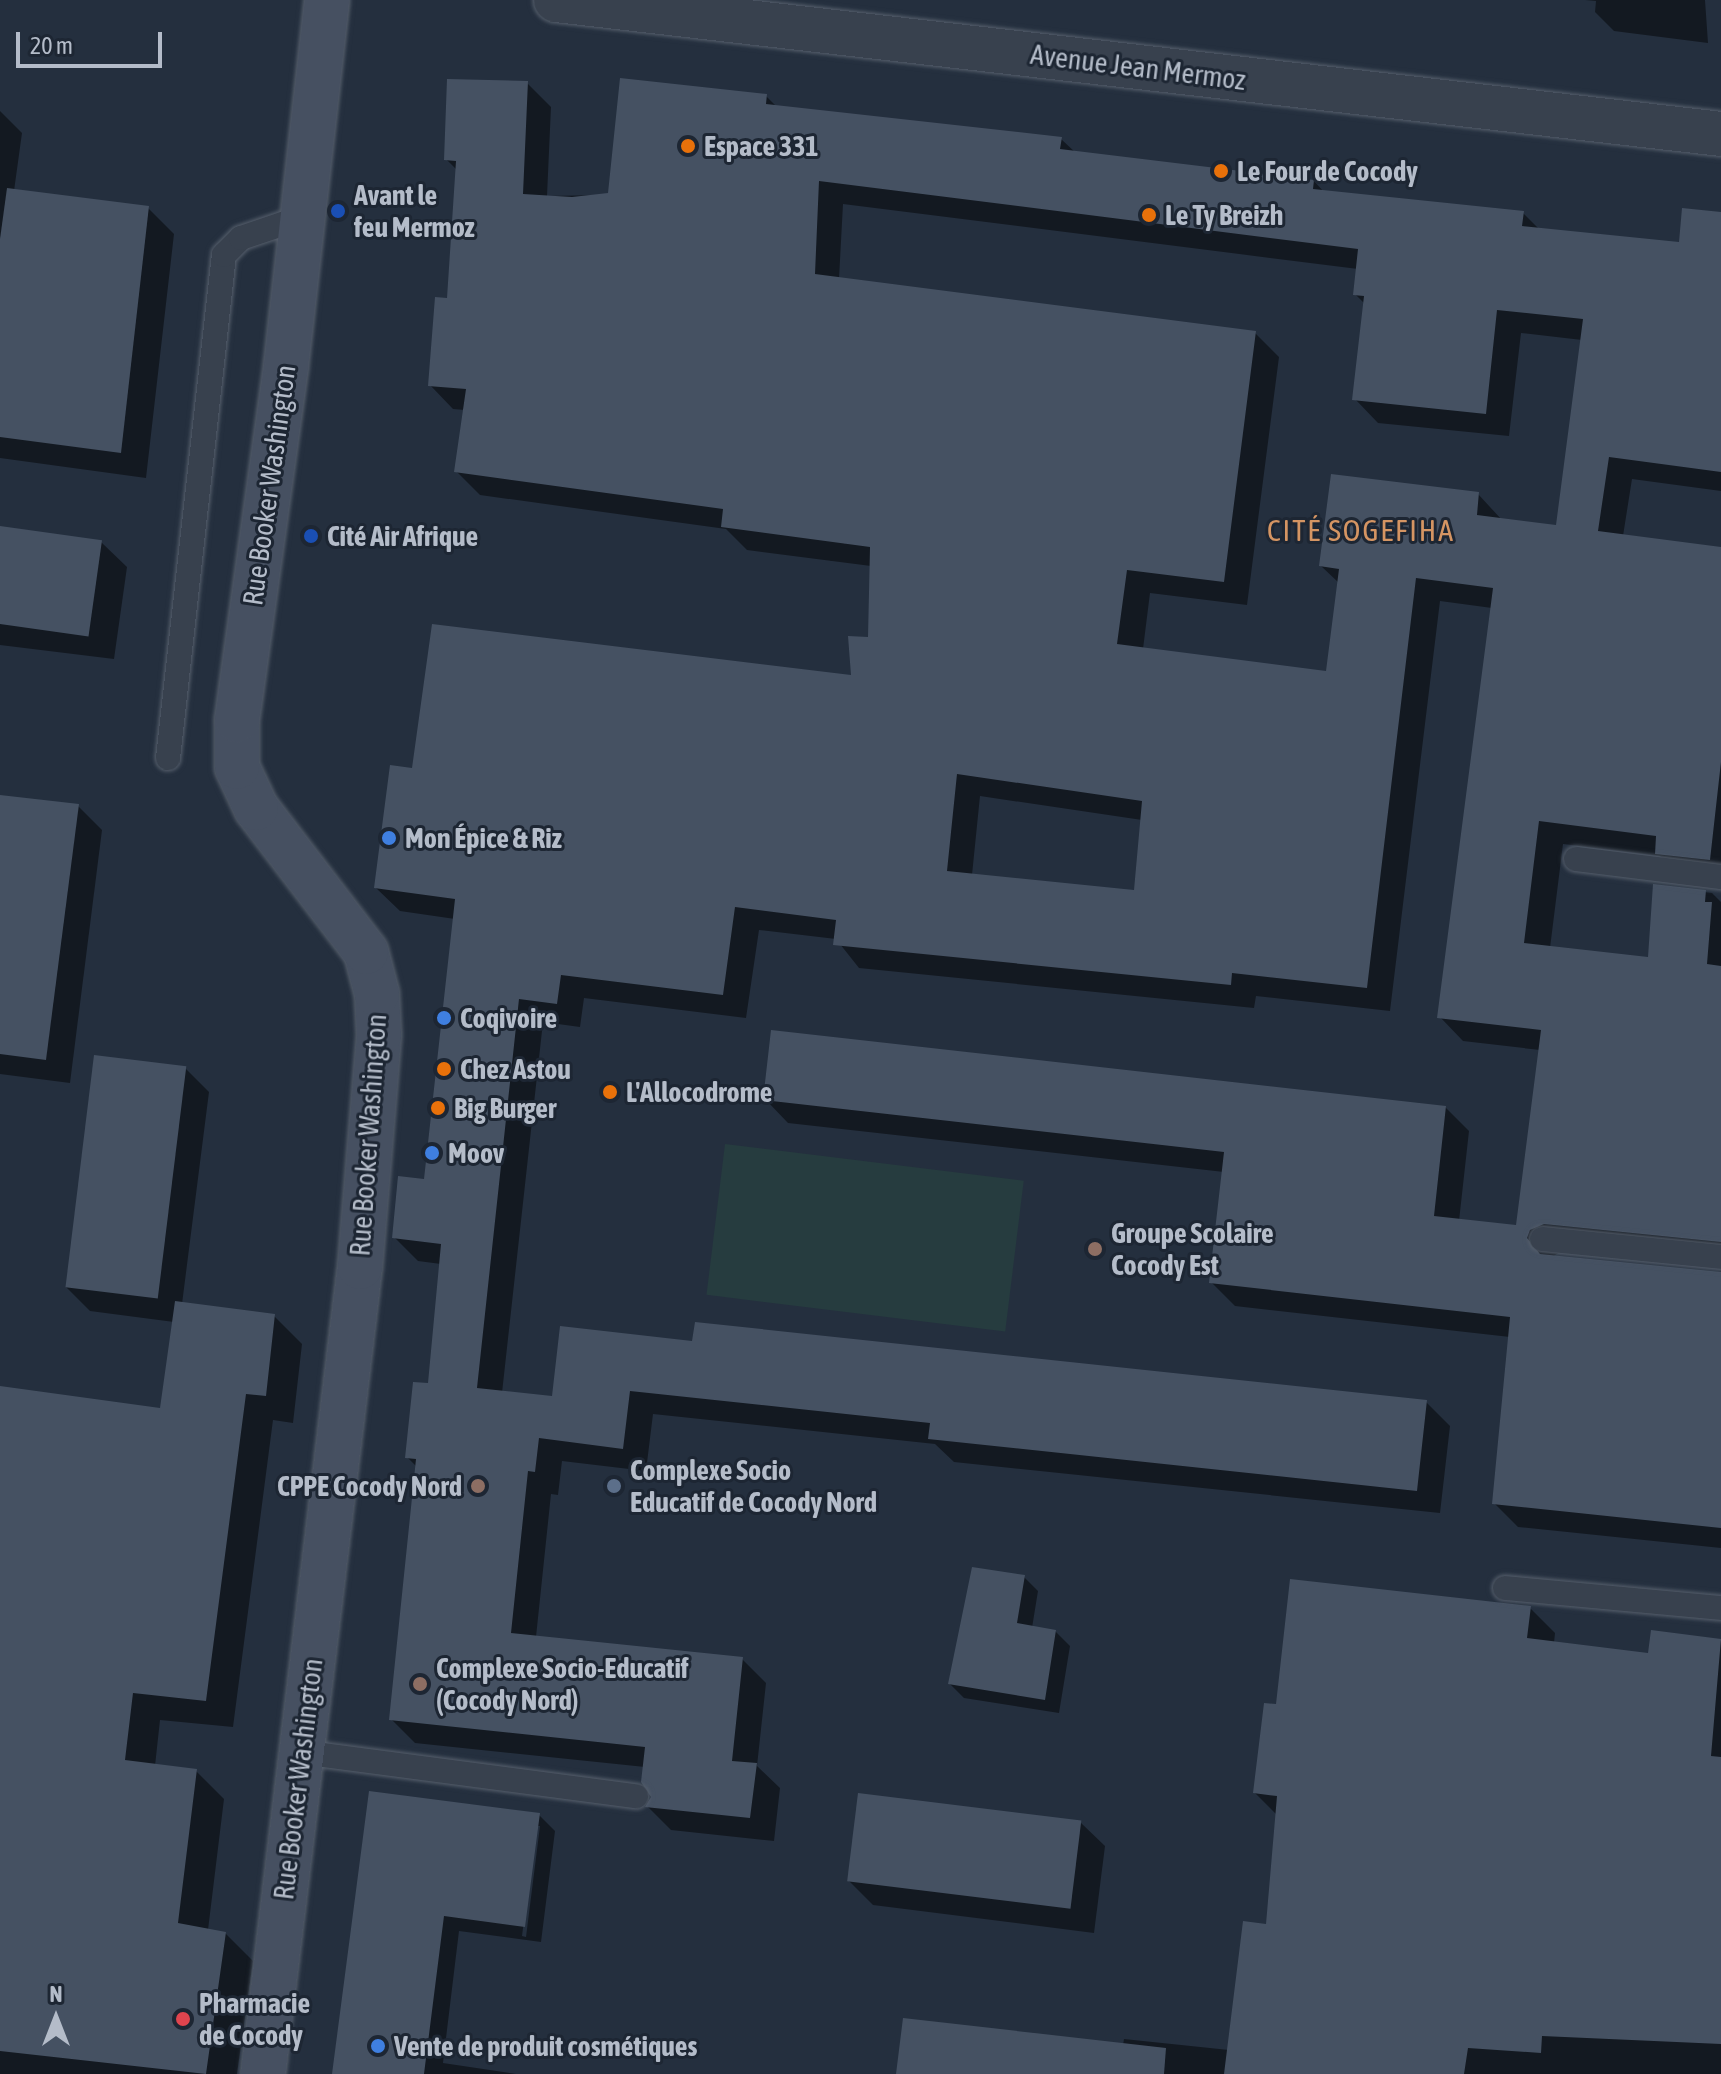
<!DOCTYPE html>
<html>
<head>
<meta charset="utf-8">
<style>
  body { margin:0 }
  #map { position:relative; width:1721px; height:2074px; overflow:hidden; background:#242f3e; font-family:"Asap Condensed",sans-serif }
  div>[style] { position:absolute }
  .green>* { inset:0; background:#263c3f; transform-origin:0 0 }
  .shadow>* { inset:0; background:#0007 }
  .building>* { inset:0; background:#455162; transform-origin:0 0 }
  .roads { filter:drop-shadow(0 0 2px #565f6c) drop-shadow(0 0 2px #565f6c) }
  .lane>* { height:24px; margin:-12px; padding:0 12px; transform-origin:12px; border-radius:12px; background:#38414e }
  .street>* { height:44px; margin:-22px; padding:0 22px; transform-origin:22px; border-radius:22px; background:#38414e }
  .secondary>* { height:44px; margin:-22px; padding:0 22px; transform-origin:22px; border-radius:22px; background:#465061 }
  .dots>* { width:22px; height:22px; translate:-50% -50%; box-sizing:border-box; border:4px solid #1d2633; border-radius:50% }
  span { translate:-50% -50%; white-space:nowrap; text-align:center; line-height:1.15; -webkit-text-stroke:6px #1d2633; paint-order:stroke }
  .street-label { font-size:28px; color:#b4bcc9 }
  .poi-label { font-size:28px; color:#b4bcc9; font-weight:700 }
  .left { translate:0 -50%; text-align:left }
  .right { translate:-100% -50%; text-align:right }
  .neighbourhood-label { font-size:30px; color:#d59563; letter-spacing:2px }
  .north { position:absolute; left:16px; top:1978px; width:80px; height:80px; -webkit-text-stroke:6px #1d2633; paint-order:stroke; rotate:0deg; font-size:22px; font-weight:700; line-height:32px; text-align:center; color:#b4bcc9 }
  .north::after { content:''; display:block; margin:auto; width:28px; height:36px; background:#b4bcc9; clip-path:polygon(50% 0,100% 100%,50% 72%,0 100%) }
  .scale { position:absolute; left:16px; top:32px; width:146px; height:36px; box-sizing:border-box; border:4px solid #b4bcc9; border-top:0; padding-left:10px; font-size:24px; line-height:28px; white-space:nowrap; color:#b4bcc9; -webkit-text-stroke:6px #1d2633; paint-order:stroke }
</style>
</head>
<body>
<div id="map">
  <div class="green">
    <i style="left:725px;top:1144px;width:301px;height:152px;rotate:7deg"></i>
  </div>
  <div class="shadow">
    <i style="clip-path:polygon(1585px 0,1705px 0,1708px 43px,1614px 31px,1595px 12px,1596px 1px)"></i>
    <i style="clip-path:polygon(evenodd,527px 83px,551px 107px,547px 196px,610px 195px,766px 96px,778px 108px,1061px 139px,1076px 153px,1314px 181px,1324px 192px,1523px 213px,1540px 230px,1680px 245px,1721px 214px,1721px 491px,1632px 479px,1623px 536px,1721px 549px,1721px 882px,1681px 877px,1660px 856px,1563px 844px,1550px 948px,1650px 960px,1655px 886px,1712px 893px,1721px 902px,1721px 1264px,1568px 1247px,1552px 1257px,1721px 1273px,1721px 1548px,1518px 1527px,1495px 1504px,1510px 1337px,1235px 1306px,1211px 1282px,1224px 1172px,788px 1123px,765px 1099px,1445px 1107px,1469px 1131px,1459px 1221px,1518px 1227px,1540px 1050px,1463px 1041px,1440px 1017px,1492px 608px,1440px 601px,1390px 1011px,1256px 996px,1254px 1008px,859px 968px,836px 939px,759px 930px,746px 1018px,584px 998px,580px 1027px,543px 1022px,502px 1393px,553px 1399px,694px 1344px,1426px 1402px,1450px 1426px,1440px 1513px,954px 1462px,935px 1444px,653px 1414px,646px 1471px,562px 1461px,558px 1495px,551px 1494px,536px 1637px,742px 1659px,766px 1683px,757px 1766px,780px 1788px,774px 1841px,671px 1830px,648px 1807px,653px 1797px,645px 1767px,415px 1743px,391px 1719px,417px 1467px,407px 1457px,429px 1385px,441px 1264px,418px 1261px,394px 1237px,426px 1181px,455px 919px,400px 911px,376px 888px,414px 770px,853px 678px,870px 639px,871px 566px,747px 550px,726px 529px,480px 495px,456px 471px,465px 410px,453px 409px,430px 385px,449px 300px,458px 171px,446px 159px,527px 83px,843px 204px,1358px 269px,1355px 294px,1365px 304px,1355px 399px,1378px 423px,1509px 436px,1521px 333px,1582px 340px,1558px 527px,1502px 520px,1478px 494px,1321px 566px,1339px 583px,1328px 673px,1143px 649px,1150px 593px,1247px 605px,1279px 357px,1255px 333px,839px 279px,843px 204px,527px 83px,980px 796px,1142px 820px,1136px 892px,972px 875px,980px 796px)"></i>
    <i style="clip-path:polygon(0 111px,22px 133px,14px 191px,148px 208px,174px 234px,146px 478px,0 458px)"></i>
    <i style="clip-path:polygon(0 528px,101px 542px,127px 567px,114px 659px,0 645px)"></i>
    <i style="clip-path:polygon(0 797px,78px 806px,102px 830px,70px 1083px,0 1074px)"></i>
    <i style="clip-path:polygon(185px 1068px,209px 1092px,182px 1304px,274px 1316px,302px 1344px,293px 1423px,273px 1420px,233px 1727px,160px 1720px,155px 1766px,196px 1771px,224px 1799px,208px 1930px,225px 1933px,253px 1961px,237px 2074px,0 2074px,0 1388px,161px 1410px,174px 1322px,90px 1311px,66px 1287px)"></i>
    <i style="clip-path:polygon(1024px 1577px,1038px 1591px,1032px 1628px,1055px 1631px,1070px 1646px,1059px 1713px,964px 1698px,950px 1684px)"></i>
    <i style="clip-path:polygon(1530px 1608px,1555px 1633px,1554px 1643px,1650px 1655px,1653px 1632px,1721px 1641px,1721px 2074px,897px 2074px,1123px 2045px,1124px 2039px,1229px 2050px,1268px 1926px,1277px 1815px,1255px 1793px,1277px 1707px)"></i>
    <i style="clip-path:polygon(evenodd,371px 1793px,539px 1815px,555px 1831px,541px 1942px,459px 1931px,443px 2063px,516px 2074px,334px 2074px,371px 1793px,536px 1826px,540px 1826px,526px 1937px,522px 1936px,536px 1826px)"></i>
    <i style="clip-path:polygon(1080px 1822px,1105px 1846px,1094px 1933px,873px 1905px,849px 1881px)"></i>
  </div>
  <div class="building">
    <i style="clip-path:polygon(evenodd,620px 78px,767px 94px,766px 104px,1062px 137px,1060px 149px,1314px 180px,1313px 189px,1524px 211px,1522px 226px,1679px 242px,1682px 208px,1721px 212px,1721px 472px,1609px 457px,1598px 531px,1721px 547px,1721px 762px,1710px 860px,1655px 854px,1656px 836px,1539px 821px,1524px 943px,1648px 957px,1653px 884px,1706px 890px,1705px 902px,1712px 902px,1707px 964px,1721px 966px,1721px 1242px,1544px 1224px,1530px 1230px,1527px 1238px,1540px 1254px,1721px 1272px,1721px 1528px,1492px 1504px,1510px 1317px,1209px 1283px,1224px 1152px,763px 1100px,771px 1030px,1446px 1106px,1434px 1216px,1516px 1225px,1541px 1030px,1437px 1018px,1493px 588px,1416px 578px,1367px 988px,1232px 973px,1231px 985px,833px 945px,836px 920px,735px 907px,723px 995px,561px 975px,557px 1004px,519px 999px,477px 1388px,552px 1396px,560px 1326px,692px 1341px,695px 1322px,1427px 1400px,1417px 1491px,928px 1439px,930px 1423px,630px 1391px,623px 1449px,539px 1438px,535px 1472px,528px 1471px,511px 1633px,743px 1657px,732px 1761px,757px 1763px,750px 1818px,645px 1807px,651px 1797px,641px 1782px,645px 1747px,389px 1720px,416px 1459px,405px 1458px,413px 1382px,428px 1383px,441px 1244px,392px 1238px,398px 1176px,424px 1179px,455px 899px,374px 888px,390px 765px,412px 768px,432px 624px,851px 675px,848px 636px,868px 637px,870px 547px,721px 527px,723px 509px,454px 472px,466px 389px,428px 386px,435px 297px,447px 298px,456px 161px,444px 160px,447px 79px,528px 81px,523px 194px,572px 197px,608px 193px,620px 78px,819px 181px,1358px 249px,1353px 295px,1364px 296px,1352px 400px,1486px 414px,1497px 310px,1583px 319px,1556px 525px,1477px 515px,1479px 492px,1331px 474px,1319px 566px,1339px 569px,1326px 671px,1117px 644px,1127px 570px,1224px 582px,1256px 331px,815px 274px,819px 181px,620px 78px,957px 774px,1142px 801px,1134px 890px,947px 871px,957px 774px)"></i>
    <i style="clip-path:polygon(7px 188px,149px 206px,121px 453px,0 437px,0 239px)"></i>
    <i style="left:0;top:526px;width:103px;height:97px;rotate:8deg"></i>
    <i style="clip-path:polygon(0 795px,79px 804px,46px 1060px,0 1054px)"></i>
    <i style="left:94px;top:1055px;width:93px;height:234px;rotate:7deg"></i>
    <i style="clip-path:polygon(175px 1301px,275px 1314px,266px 1396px,246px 1394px,206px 1701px,133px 1693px,125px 1760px,197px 1769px,178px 1923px,226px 1932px,206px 2074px,0 2051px,0 1386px,160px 1408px)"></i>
    <i style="clip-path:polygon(972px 1567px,1025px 1575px,1017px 1623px,1056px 1630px,1045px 1700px,948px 1684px)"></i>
    <i style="clip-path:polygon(1290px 1579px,1531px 1606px,1527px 1638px,1648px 1653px,1651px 1630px,1721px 1639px,1711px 1756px,1721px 1757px,1721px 2044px,1542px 2036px,1541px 2053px,1468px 2048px,1464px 2074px,1224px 2074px,1243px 1921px,1266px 1924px,1277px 1796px,1253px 1793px,1264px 1703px,1276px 1704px)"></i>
    <i style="clip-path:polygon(369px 1791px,540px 1813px,525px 1927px,444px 1916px,424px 2074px,332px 2074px)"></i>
    <i style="left:858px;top:1793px;width:225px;height:89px;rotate:7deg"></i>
    <i style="clip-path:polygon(903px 2018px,1166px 2048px,1164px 2074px,896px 2074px)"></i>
  </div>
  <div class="roads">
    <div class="lane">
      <i style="left:168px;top:758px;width:506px;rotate:-83.65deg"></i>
      <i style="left:224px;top:255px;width:24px;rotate:-45deg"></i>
      <i style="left:241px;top:238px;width:62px;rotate:-18.7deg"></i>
      <i style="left:1576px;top:859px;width:146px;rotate:7.1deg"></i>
      <i style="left:1542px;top:1239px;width:180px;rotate:5.7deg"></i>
      <i style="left:1505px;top:1588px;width:217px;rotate:5.3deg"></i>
      <i style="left:300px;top:1752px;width:339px;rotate:7.5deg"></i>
    </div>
    <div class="street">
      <i style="left:556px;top:0;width:1173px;rotate:6.56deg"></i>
    </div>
    <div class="secondary">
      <i style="left:263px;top:2074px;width:813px;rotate:-83.15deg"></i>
      <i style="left:360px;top:1267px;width:233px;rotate:-85.3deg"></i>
      <i style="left:379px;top:1035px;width:41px;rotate:-92.8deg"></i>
      <i style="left:377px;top:994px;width:43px;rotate:-104.7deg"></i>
      <i style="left:366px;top:952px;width:181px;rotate:-127.4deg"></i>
      <i style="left:256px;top:808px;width:45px;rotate:-114.9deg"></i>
      <i style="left:237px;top:767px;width:47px;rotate:-90deg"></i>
      <i style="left:237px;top:720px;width:357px;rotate:-82.1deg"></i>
      <i style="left:286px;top:366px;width:368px;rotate:-83.6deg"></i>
    </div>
  </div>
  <div class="dots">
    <i style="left:688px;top:146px;background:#e8710a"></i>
    <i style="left:1221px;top:171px;background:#e8710a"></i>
    <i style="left:338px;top:211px;background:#1a4fb4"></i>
    <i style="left:1149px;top:215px;background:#e8710a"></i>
    <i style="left:311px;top:536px;background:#1a4fb4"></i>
    <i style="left:389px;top:838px;background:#3f7fe0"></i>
    <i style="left:444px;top:1018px;background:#3f7fe0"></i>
    <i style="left:444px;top:1069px;background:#e8710a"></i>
    <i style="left:610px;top:1092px;background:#e8710a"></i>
    <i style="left:438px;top:1108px;background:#e8710a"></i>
    <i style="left:432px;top:1153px;background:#3f7fe0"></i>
    <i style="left:1095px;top:1249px;background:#8d6e63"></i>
    <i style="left:478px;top:1486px;background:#8d6e63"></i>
    <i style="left:614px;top:1486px;background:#5c6f8a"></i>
    <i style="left:420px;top:1684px;background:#8d6e63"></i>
    <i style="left:183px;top:2019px;background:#e0444e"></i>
    <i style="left:378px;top:2046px;background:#3f7fe0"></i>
  </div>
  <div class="street-label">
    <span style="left:1138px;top:67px;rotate:7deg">Avenue Jean Mermoz</span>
    <span style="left:269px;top:485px;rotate:-82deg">Rue Booker Washington</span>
    <span style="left:368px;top:1135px;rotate:-86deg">Rue Booker Washington</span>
    <span style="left:298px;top:1779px;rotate:-83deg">Rue Booker Washington</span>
  </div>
  <div class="poi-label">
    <span class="left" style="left:704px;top:146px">Espace 331</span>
    <span class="left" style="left:1237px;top:171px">Le Four de Cocody</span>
    <span class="left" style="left:354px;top:211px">Avant le<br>feu Mermoz</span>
    <span class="left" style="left:1165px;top:215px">Le Ty Breizh</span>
    <span class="left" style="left:327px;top:536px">Cité Air Afrique</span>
    <span class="left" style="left:405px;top:838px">Mon Épice &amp; Riz</span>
    <span class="left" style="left:460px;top:1018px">Coqivoire</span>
    <span class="left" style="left:460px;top:1069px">Chez Astou</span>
    <span class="left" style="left:626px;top:1092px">L'Allocodrome</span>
    <span class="left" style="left:454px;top:1108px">Big Burger</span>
    <span class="left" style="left:448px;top:1153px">Moov</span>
    <span class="left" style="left:1111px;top:1249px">Groupe Scolaire<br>Cocody Est</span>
    <span class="left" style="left:630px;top:1486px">Complexe Socio<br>Educatif de Cocody Nord</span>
    <span class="right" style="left:462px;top:1486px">CPPE Cocody Nord</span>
    <span class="left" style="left:436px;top:1684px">Complexe Socio-Educatif<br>(Cocody Nord)</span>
    <span class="left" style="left:199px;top:2019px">Pharmacie<br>de Cocody</span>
    <span class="left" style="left:394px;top:2046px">Vente de produit cosmétiques</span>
  </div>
  <div class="neighbourhood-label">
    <span style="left:1361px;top:530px">CITÉ SOGEFIHA</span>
  </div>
  <div class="north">N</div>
  <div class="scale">20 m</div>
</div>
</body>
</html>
